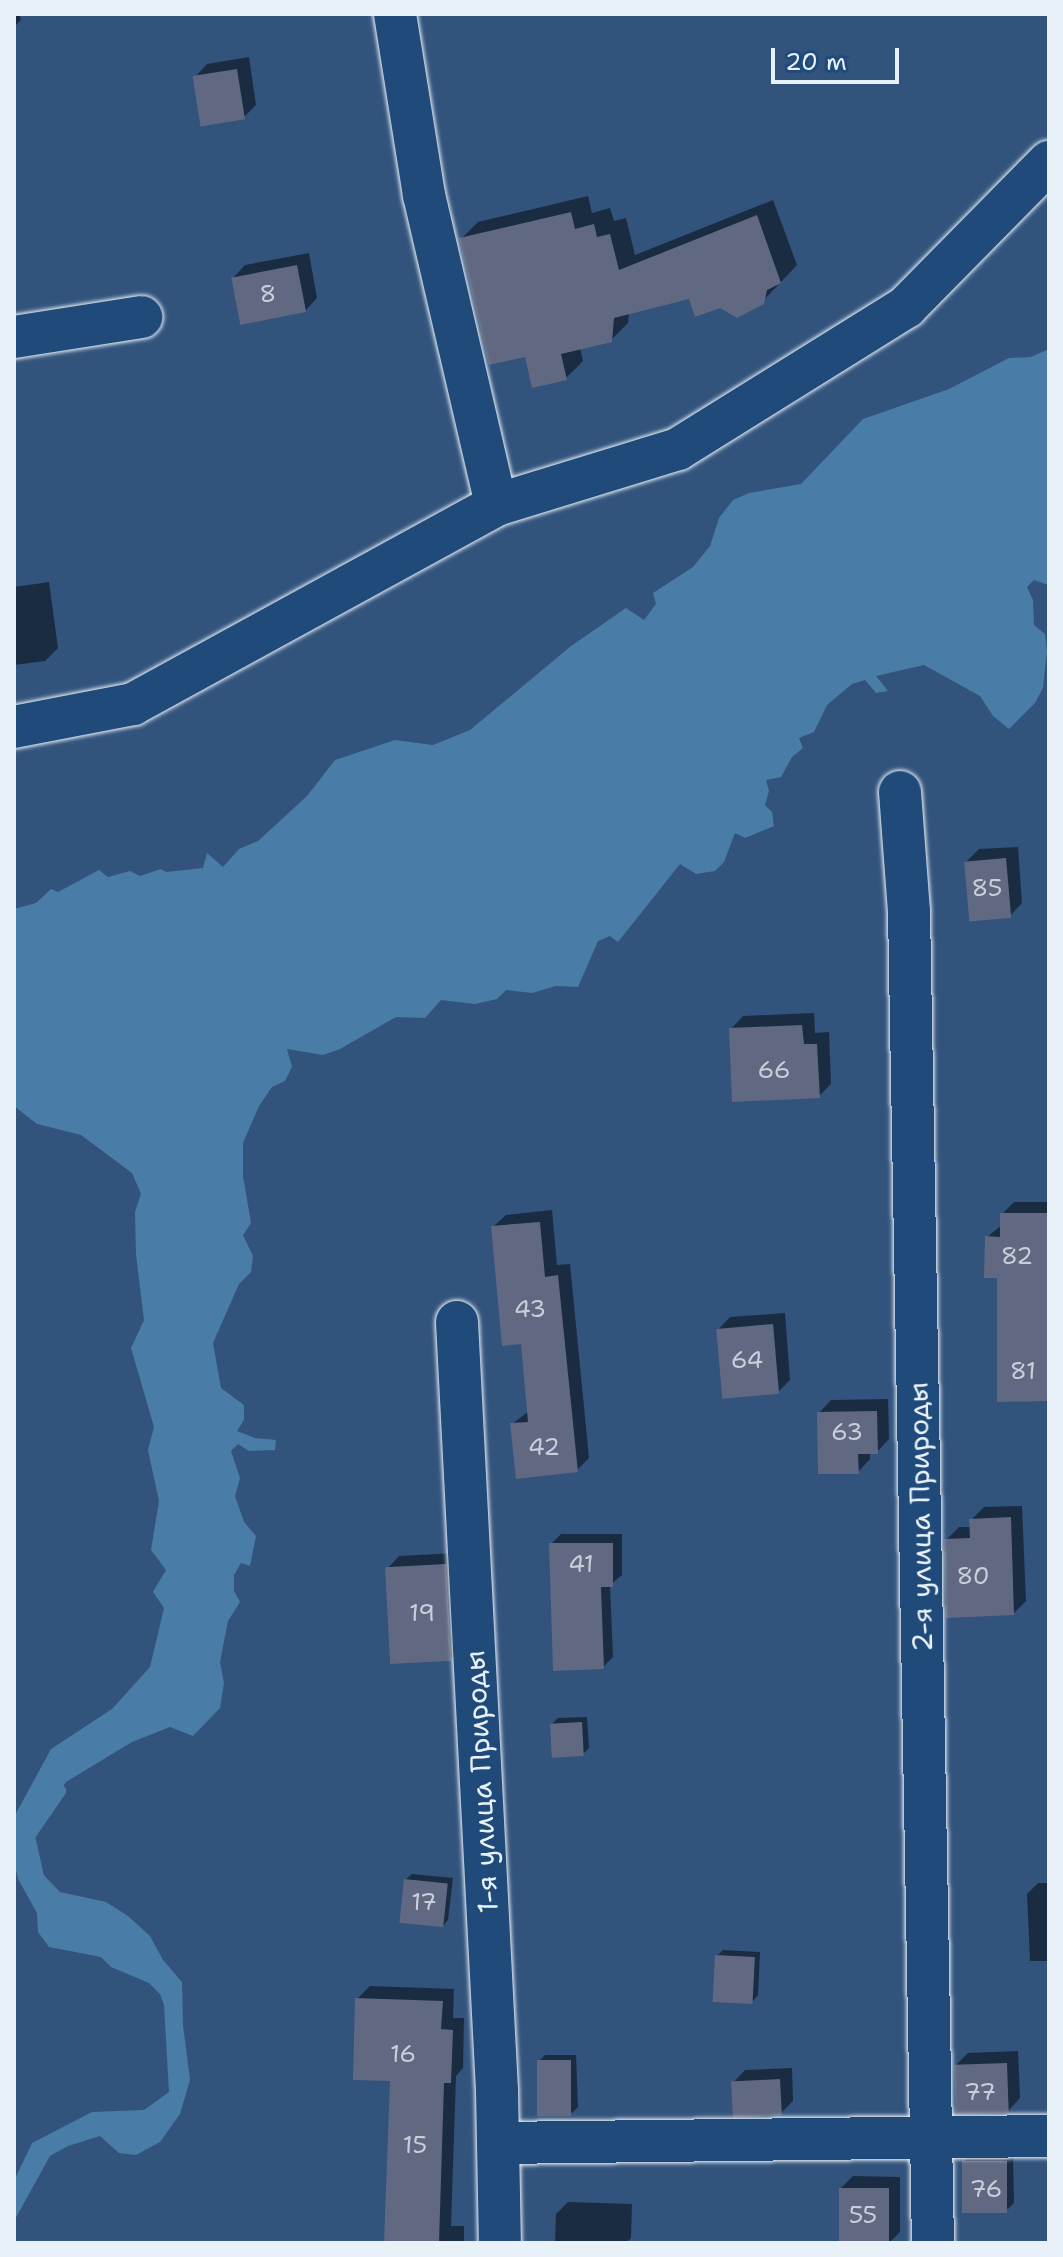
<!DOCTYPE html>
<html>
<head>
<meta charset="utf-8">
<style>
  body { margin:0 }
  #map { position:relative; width:1063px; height:2257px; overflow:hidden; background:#32537c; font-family:"Shantell Sans",sans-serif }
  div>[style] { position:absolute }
  .water>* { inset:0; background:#497ca6 }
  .shadow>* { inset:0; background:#0007 }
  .stream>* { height:12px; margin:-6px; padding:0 6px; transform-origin:6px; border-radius:6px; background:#497ca6 }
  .building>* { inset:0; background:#606981; transform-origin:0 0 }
  .roads { filter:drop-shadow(0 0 2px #e8f1f8) drop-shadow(0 0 2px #e8f1f8) }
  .minor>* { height:42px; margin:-21px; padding:0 21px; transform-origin:21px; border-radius:21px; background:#1f4a7a }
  span { translate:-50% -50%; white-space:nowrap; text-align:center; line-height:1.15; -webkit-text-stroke:6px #1f4a7a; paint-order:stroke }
  .number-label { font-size:24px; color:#c6cfda }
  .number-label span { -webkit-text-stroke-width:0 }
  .street-label { font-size:28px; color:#e8f1f8 }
  .frame { position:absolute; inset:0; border:16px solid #e8f1f8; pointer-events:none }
  .scale { position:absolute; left:771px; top:48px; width:128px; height:36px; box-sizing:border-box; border:4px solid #e8f1f8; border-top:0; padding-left:10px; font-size:24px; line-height:28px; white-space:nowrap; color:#e8f1f8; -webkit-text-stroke:6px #1f4a7a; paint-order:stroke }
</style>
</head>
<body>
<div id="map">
  <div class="water">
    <i style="clip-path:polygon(1049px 349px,1049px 581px,1048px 585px,1034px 580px,1027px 587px,1033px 600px,1034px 625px,1045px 634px,1047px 651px,1043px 688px,1035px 703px,1009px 729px,993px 716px,980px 696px,924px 665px,876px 676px,888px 691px,876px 693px,865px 680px,852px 684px,827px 705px,814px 732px,799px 738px,803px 748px,792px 757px,781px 777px,766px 780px,769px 791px,765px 805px,772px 812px,774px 826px,745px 838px,735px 833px,724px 862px,715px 871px,696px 874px,680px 864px,618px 942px,610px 936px,598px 941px,578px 987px,556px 986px,532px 993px,506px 990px,497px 999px,475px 1004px,441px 1000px,425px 1018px,396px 1017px,340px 1049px,323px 1055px,287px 1049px,292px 1067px,285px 1081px,272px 1087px,259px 1106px,243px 1143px,243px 1176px,251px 1223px,243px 1235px,253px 1256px,251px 1272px,239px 1284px,213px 1343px,221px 1388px,244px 1405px,244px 1420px,237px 1431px,255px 1438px,276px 1440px,275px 1450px,249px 1451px,238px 1444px,231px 1451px,240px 1478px,235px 1496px,244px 1522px,256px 1536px,250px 1566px,241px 1563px,234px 1575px,234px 1591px,240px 1602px,228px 1621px,220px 1662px,224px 1683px,220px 1708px,193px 1736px,170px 1727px,132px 1742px,66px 1782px,29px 1836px,36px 1867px,60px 1892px,106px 1902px,128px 1916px,150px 1936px,163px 1960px,182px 1982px,183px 2025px,190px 2080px,180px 2114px,160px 2142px,136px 2155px,119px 2153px,100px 2136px,68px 2146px,50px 2156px,14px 2221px,14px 2181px,32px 2143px,92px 2112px,144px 2110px,169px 2092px,164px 2005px,160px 1994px,149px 1983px,111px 1967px,101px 1957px,49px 1947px,38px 1932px,37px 1913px,18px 1879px,14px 1862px,14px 1817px,51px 1749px,112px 1709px,150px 1667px,164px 1608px,153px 1592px,166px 1570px,151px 1550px,159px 1501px,148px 1450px,154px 1427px,131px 1348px,144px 1320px,136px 1255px,135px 1212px,141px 1194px,132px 1173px,81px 1135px,37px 1124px,14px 1106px,14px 909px,36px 903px,51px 889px,58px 892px,99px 870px,108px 877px,130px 871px,140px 876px,161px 869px,166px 872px,203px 868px,207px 853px,223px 867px,239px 849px,258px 841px,307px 796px,335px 760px,395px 740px,433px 745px,470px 730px,571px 646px,626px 608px,644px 620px,656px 604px,653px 593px,693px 567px,710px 546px,719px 518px,733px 500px,749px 493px,801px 484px,863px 419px,949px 389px,1009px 358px,1031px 357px)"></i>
  </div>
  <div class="shadow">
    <i style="clip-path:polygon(14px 14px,19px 14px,21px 20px,14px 27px)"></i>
    <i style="clip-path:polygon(249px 57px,256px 105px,244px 117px,195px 77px,207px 64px)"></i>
    <i style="clip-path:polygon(588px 196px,592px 213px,610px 208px,614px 221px,626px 218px,635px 255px,773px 200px,797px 265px,762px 302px,720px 305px,691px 297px,629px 312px,628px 323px,611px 340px,580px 348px,583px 361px,566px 378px,527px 354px,461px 239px,478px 222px)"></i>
    <i style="clip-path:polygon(309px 253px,317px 298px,305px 311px,233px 278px,245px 265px)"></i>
    <i style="clip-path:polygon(49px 582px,58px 648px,45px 661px,14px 665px,14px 587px)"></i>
    <i style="clip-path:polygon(1018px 847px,1022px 903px,1010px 916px,966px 862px,979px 849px)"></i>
    <i style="clip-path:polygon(814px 1013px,815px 1033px,829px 1032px,831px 1084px,819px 1096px,731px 1029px,743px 1016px)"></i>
    <i style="clip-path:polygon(1014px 1202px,1049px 1202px,1049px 1399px,987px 1237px,1002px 1225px,1002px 1214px)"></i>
    <i style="clip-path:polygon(552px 1210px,557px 1265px,570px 1264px,589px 1458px,577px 1470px,512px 1424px,529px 1411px,523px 1342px,493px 1227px,506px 1215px)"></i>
    <i style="clip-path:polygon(785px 1313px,790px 1380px,778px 1392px,718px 1330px,730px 1317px)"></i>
    <i style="clip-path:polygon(888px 1399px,889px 1439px,877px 1452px,870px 1452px,870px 1459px,858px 1472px,819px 1413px,831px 1400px)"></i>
    <i style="clip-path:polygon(1022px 1506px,1026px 1601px,1014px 1613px,946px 1540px,959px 1527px,971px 1527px,971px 1520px,984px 1507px)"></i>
    <i style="clip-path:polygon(561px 1534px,622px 1534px,622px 1575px,610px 1585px,613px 1657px,603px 1667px,551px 1544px)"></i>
    <i style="clip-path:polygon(457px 1553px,462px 1647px,450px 1659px,387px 1569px,399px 1556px)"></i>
    <i style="clip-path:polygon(587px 1717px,589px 1748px,583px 1754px,552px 1724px,558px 1718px)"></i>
    <i style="clip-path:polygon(412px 1874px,453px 1878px,448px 1920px,443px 1926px,406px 1879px)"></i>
    <i style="clip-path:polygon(1038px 1883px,1049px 1883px,1049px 1961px,1030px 1961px,1027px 1894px)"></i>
    <i style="clip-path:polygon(723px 1950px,760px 1952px,758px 1995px,753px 2001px,717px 1956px)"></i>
    <i style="clip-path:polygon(370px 1986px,454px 1989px,453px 2018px,464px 2018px,463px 2068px,456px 2076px,451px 2226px,464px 2226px,464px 2243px,385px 2243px,392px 2079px,357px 1999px)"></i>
    <i style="clip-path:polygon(1018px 2051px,1020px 2098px,1008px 2111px,956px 2065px,968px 2053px)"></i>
    <i style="clip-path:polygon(545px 2055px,576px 2055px,578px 2107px,572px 2113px,539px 2061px)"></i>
    <i style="clip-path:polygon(792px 2068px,793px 2101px,781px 2113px,733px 2083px,745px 2070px)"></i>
    <i style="clip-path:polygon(1013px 2155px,1014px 2203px,1008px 2209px,964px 2162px,970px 2156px)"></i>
    <i style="clip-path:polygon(853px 2176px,900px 2177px,900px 2232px,889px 2243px,840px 2243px,841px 2188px)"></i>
    <i style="clip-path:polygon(568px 2202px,632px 2204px,631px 2238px,626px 2243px,555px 2243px,556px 2214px)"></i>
  </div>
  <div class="stream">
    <i style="left:39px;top:1881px;width:46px;rotate:-102.5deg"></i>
    <i style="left:29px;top:1836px;width:55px;rotate:-55.4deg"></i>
  </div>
  <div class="building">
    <i style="left:237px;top:69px;width:51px;height:45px;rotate:81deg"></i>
    <i style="clip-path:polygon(571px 212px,575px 229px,594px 224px,597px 237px,610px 234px,619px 270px,757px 215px,781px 283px,767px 290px,764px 304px,737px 318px,720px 308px,695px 317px,689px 299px,614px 318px,612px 342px,561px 354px,567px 380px,532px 388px,525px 357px,489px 365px,459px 238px)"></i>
    <i style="left:297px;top:265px;width:48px;height:67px;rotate:79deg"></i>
    <i style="left:1006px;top:858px;width:60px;height:42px;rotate:85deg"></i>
    <i style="clip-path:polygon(802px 1025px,804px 1044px,817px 1044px,820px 1098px,732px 1102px,729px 1028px)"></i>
    <i style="clip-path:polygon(1000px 1213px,1049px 1213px,1049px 1401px,997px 1402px,997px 1278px,984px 1278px,985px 1236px,1000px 1237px)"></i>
    <i style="clip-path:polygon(540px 1222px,545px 1277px,558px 1275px,578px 1472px,516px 1479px,510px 1423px,528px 1422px,521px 1344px,502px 1346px,491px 1226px)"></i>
    <i style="left:773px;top:1324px;width:70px;height:57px;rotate:85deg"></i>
    <i style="clip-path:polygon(877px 1411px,878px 1454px,858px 1454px,859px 1474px,818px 1474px,817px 1412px)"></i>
    <i style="clip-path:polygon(1011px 1517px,1014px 1615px,946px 1618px,944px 1539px,970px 1538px,969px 1519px)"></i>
    <i style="clip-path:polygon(549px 1543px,613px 1543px,613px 1587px,601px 1587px,604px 1669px,553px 1671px)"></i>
    <i style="left:446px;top:1564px;width:97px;height:61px;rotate:87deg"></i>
    <i style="left:582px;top:1722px;width:34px;height:32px;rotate:87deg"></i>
    <i style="left:404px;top:1879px;width:44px;height:44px;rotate:6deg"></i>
    <i style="left:715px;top:1955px;width:40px;height:47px;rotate:3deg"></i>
    <i style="clip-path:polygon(355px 1998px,443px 2001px,441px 2029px,453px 2030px,451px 2083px,444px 2083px,439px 2243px,384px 2243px,390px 2081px,353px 2080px)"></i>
    <i style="left:537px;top:2060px;width:34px;height:56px"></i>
    <i style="left:1007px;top:2063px;width:50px;height:53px;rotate:88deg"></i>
    <i style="left:780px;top:2079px;width:36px;height:49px;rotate:87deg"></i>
    <i style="left:962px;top:2161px;width:45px;height:52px"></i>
    <i style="left:839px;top:2188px;width:50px;height:55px"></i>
  </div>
  <div class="roads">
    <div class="minor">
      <i style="left:395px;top:14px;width:183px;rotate:80.9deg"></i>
      <i style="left:424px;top:195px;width:318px;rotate:76.9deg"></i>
      <i style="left:14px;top:337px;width:129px;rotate:-8.9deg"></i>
      <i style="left:14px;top:727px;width:121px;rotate:-10.9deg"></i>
      <i style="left:133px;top:704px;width:414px;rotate:-28.7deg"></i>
      <i style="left:496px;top:505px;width:190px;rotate:-17.1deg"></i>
      <i style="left:678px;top:449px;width:269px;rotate:-31.9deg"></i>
      <i style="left:906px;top:307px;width:204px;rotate:-45.4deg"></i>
      <i style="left:900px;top:792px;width:119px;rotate:85.7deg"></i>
      <i style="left:909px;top:911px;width:1332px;rotate:88.97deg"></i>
      <i style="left:457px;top:1322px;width:770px;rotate:87.02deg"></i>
      <i style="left:497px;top:2091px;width:152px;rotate:88.9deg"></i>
      <i style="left:498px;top:2143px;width:551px;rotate:-0.73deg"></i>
    </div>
  </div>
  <div class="number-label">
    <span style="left:268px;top:295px">8</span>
    <span style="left:987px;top:889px">85</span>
    <span style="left:774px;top:1071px">66</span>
    <span style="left:1017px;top:1257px">82</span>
    <span style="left:530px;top:1310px">43</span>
    <span style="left:747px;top:1361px">64</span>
    <span style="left:1023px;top:1372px">81</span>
    <span style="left:847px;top:1433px">63</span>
    <span style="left:544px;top:1448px">42</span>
    <span style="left:581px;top:1565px">41</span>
    <span style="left:973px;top:1577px">80</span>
    <span style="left:422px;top:1614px">19</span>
    <span style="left:424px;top:1903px">17</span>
    <span style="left:403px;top:2055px">16</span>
    <span style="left:980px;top:2093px">77</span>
    <span style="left:415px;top:2146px">15</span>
    <span style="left:986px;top:2190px">76</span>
    <span style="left:863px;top:2216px">55</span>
  </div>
  <div class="street-label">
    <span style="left:920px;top:1517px;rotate:-91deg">2-я улица Природы</span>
    <span style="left:481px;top:1782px;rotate:-93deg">1-я улица Природы</span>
  </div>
  <div class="frame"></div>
  <div class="scale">20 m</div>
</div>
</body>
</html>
